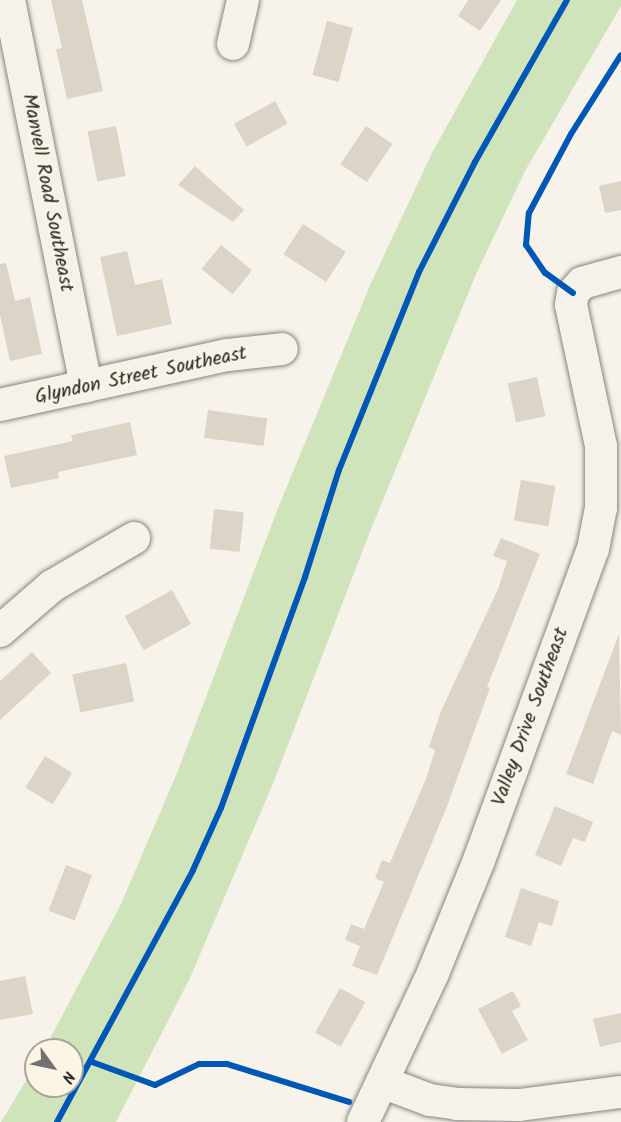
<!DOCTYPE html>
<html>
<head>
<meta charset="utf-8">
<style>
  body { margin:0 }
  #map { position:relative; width:621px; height:1122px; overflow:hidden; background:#f7f3ea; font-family:Kalam,sans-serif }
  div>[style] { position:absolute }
  .green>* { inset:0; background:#cfe4bb }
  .building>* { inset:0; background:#dcd4c7; transform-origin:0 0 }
  .roads { filter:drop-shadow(0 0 2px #878581) drop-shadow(0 0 2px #878581) }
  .minor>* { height:32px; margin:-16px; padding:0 16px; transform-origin:16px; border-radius:16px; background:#f5f2ec }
  .cycleway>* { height:6px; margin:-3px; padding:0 3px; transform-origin:3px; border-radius:3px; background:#0057b8 }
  span { translate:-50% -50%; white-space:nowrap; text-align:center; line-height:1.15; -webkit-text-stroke:4.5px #fcf5e5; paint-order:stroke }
  .street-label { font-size:20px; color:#2b2b2b }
  .north { position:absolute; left:24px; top:1038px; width:60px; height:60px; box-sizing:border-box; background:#fcf5e5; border:2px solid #a8a49b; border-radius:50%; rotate:123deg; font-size:16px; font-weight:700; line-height:24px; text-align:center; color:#2b2b2b }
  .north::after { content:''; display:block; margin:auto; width:21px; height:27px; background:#72716e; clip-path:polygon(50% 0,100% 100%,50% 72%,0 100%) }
</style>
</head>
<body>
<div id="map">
  <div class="green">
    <i style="clip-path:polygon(517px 0,621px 0,621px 6px,525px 171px,477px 272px,371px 529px,274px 781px,190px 978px,116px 1122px,1px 1122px,36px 1064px,36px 1086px,72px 1086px,72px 1050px,44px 1050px,121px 904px,177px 773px,278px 508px,371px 283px,433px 151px)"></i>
  </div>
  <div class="building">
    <i style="clip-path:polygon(51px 0,82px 0,103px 91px,67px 99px,56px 49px,62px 48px)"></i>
    <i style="clip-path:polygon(468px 0,501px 0,480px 31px,458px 16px)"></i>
    <i style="left:327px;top:21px;width:27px;height:56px;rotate:15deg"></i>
    <i style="left:275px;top:101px;width:26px;height:47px;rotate:61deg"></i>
    <i style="left:116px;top:126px;width:51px;height:29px;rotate:79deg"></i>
    <i style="left:366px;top:126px;width:32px;height:46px;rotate:34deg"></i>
    <i style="clip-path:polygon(195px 166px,244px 210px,233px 222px,178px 185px)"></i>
    <i style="clip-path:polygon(621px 181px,621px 210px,605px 213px,599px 186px)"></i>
    <i style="left:303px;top:224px;width:51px;height:36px;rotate:33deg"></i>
    <i style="left:221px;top:245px;width:40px;height:31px;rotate:39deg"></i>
    <i style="clip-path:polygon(127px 251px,135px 285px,162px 279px,172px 324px,117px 336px,100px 257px)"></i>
    <i style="clip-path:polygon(6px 263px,15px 301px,30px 297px,42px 354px,10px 361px,0 315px,0 264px)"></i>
    <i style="left:537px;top:377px;width:40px;height:30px;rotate:78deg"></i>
    <i style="left:208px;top:410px;width:60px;height:28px;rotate:8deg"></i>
    <i style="clip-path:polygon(130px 422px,137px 455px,58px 472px,59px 478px,11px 488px,4px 456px,73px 441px,71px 435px)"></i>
    <i style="left:521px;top:480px;width:35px;height:41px;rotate:10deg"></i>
    <i style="left:214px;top:509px;width:30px;height:40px;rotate:6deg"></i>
    <i style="clip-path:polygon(501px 538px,540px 554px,487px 687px,490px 688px,446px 809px,377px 975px,352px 966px,360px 946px,345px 940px,351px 924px,364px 929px,384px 882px,375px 878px,382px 860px,390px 863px,426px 779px,435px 750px,429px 747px,441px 711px,498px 589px,507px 561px,493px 556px)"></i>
    <i style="left:172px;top:590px;width:39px;height:54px;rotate:61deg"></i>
    <i style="clip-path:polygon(619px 634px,621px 735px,612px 731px,593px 784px,566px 774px)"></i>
    <i style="clip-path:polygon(32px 652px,51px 673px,0 720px,0 681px)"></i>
    <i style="left:126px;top:663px;width:39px;height:55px;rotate:78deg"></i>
    <i style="left:45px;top:756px;width:32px;height:37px;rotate:32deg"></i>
    <i style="clip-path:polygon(555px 806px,593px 822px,585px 842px,573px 838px,561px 866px,535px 855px)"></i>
    <i style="left:66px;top:865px;width:28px;height:49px;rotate:21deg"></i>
    <i style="clip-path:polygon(521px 888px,559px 901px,552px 926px,539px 922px,531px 946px,505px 937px)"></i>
    <i style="clip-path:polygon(25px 976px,33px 1014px,0 1020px,0 981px)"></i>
    <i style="left:340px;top:988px;width:29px;height:51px;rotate:29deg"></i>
    <i style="clip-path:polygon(513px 991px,521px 1006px,512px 1011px,528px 1040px,502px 1054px,478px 1009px)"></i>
    <i style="clip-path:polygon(621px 1013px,621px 1042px,600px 1047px,593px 1019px)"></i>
  </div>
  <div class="roads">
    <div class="minor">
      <i style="left:9px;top:0;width:394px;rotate:78.7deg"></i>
      <i style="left:233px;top:44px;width:45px;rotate:-77.2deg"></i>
      <i style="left:0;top:405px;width:233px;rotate:-12.4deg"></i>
      <i style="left:228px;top:355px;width:54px;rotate:-6.3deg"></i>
      <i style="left:0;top:631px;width:69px;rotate:-40.9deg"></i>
      <i style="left:52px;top:586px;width:95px;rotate:-30.3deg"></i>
      <i style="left:382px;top:1082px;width:51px;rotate:20.6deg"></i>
      <i style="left:430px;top:1100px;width:27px;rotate:8deg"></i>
      <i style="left:457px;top:1104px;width:62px;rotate:0.9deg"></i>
      <i style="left:519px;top:1105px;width:103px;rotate:-7.3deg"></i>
      <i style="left:363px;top:1122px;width:165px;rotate:-64.8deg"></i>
      <i style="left:433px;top:973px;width:122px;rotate:-67.8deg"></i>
      <i style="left:479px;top:860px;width:331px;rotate:-69.9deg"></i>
      <i style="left:593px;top:549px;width:42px;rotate:-79deg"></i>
      <i style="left:601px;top:508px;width:62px;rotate:-90deg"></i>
      <i style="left:601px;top:446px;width:144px;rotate:-102deg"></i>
      <i style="left:571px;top:305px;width:12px;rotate:-81deg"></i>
      <i style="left:573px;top:293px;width:13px;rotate:-48deg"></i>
      <i style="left:582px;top:283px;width:41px;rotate:-15.8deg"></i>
    </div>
  </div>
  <div class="cycleway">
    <i style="left:573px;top:293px;width:34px;rotate:-144deg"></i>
    <i style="left:545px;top:273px;width:34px;rotate:-124deg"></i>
    <i style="left:526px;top:245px;width:32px;rotate:-85deg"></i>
    <i style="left:529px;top:213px;width:89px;rotate:-62deg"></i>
    <i style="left:571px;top:134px;width:93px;rotate:-57.7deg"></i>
    <i style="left:92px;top:1062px;width:67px;rotate:20.1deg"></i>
    <i style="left:155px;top:1085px;width:49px;rotate:-25.5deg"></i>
    <i style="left:199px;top:1064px;width:28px"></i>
    <i style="left:227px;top:1064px;width:128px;rotate:17.3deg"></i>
    <i style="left:57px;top:1122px;width:286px;rotate:-61.6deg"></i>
    <i style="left:193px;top:870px;width:68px;rotate:-65.7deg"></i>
    <i style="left:221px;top:808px;width:246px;rotate:-70deg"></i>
    <i style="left:305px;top:577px;width:112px;rotate:-72.4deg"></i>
    <i style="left:339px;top:470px;width:214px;rotate:-68deg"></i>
    <i style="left:419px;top:272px;width:123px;rotate:-63deg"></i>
    <i style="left:475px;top:162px;width:186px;rotate:-60.4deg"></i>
  </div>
  <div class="street-label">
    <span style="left:47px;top:193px;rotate:79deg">Manvell Road Southeast</span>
    <span style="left:141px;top:376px;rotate:-12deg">Glyndon Street Southeast</span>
    <span style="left:531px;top:717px;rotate:-70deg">Valley Drive Southeast</span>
  </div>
  <div class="north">N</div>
</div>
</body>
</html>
